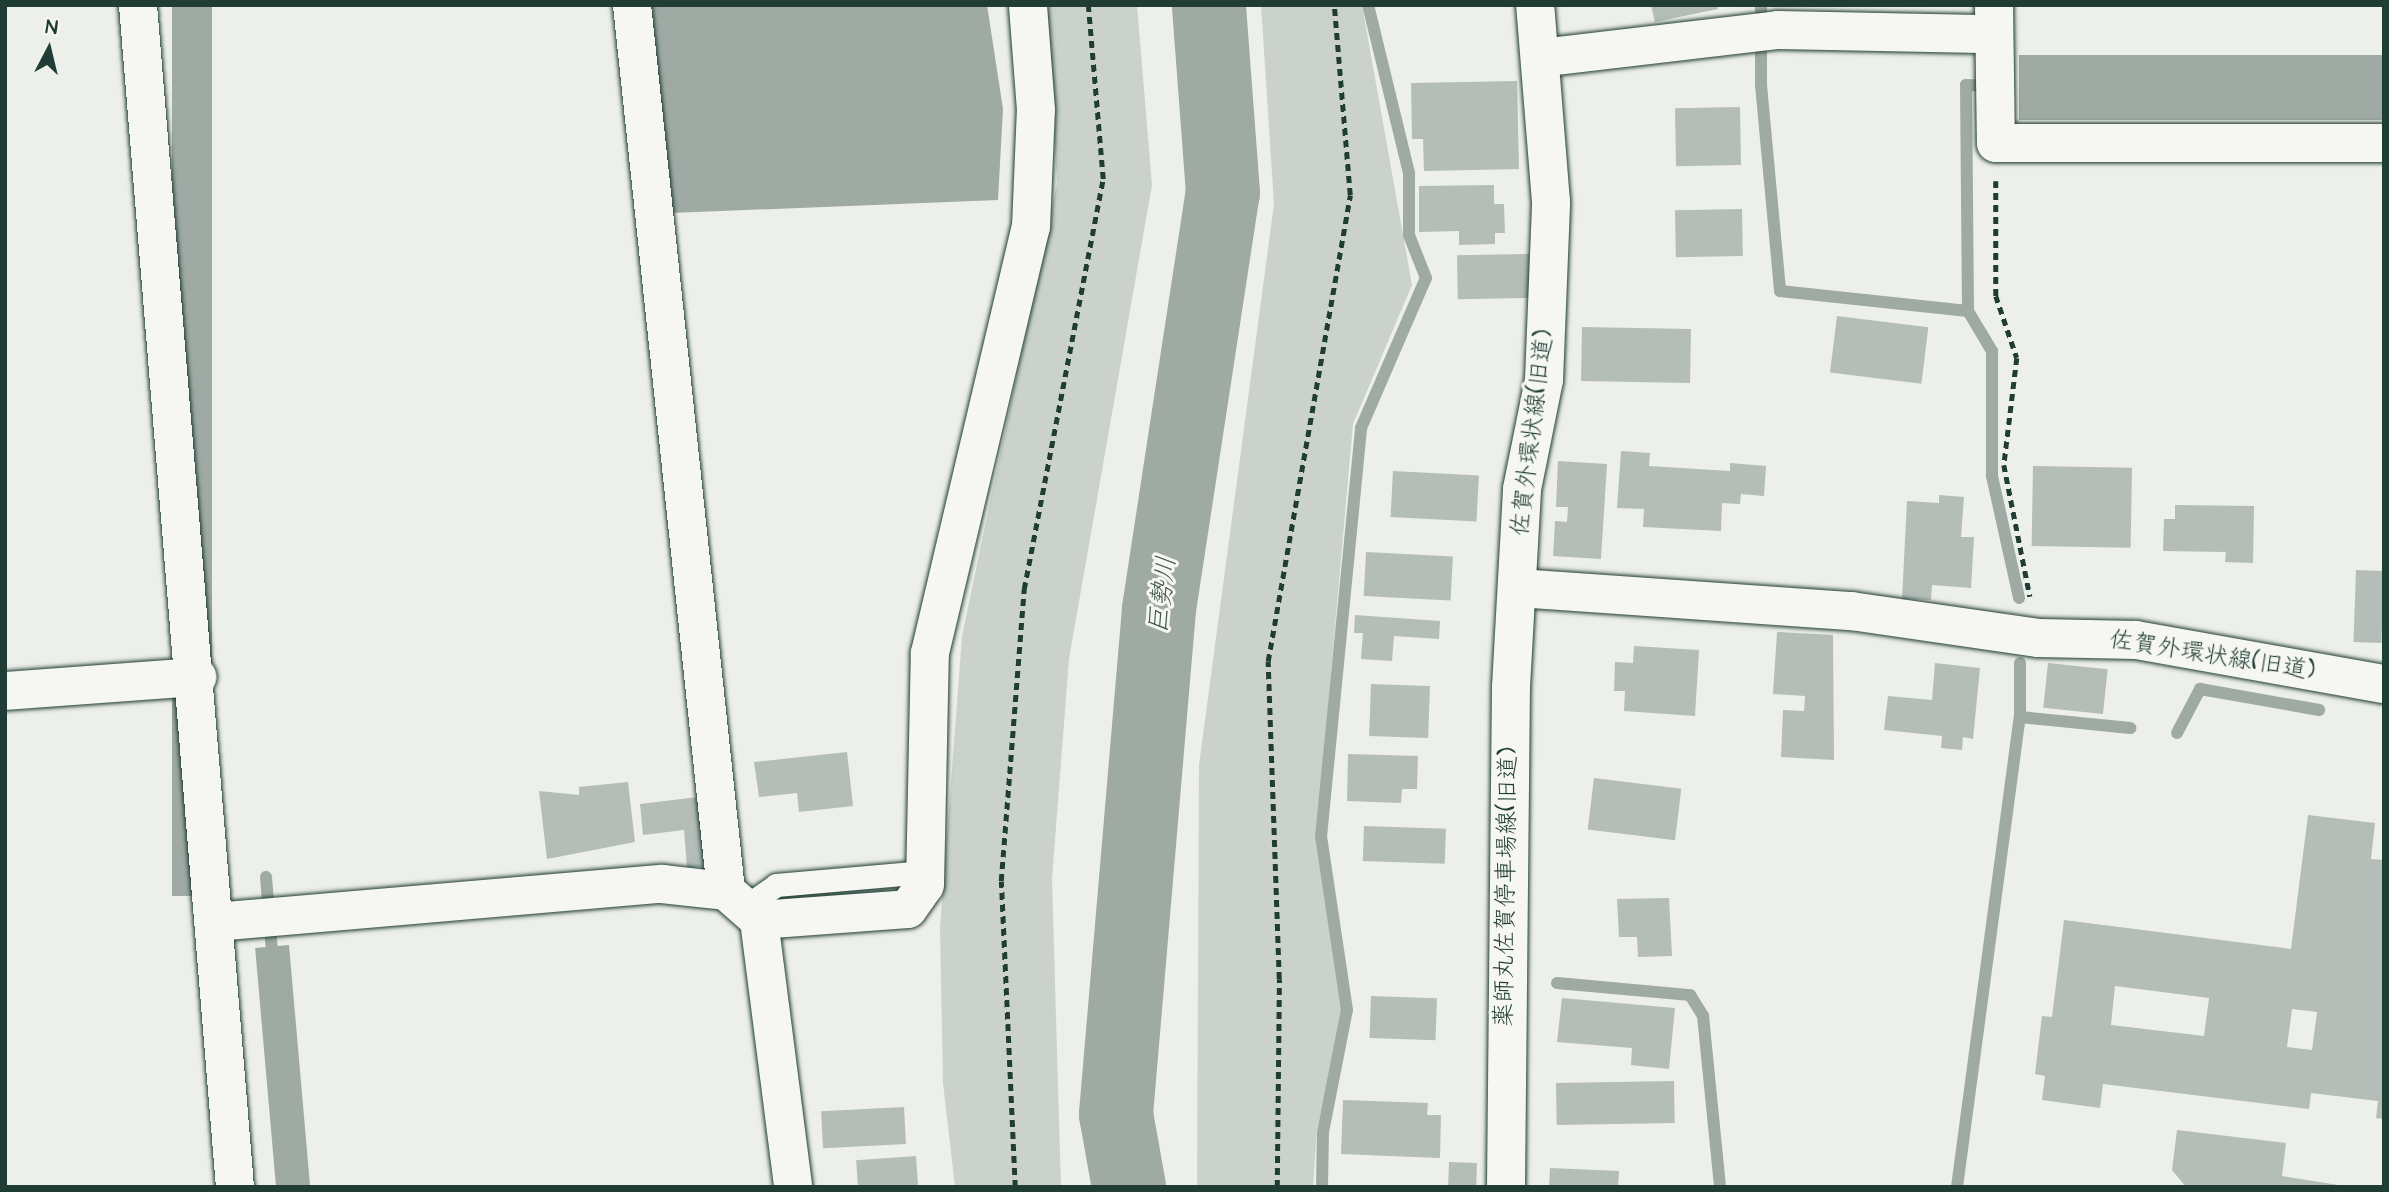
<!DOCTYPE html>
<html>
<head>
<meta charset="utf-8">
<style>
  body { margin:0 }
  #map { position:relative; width:2389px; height:1192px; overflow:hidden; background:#edefea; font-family:"Architects Daughter","Klee One",sans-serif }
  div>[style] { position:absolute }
  .green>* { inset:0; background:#cbd2cc }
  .water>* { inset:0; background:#9faaa4; transform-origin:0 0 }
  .stream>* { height:12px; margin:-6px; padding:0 6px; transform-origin:6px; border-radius:6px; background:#9faaa4 }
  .river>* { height:74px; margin:-37px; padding:0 37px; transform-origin:37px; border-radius:37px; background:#9faaa4 }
  .building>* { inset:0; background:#b4bdb8; transform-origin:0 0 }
  .path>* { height:4.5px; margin-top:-2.25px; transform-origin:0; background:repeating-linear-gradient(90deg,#1f3d34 0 7px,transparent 0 12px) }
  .roads { filter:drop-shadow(0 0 2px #1f3d34) drop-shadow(0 0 2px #1f3d34) }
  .service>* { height:23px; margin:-11.5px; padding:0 11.5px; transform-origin:11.5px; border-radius:11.5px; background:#f6f6f2 }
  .minor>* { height:38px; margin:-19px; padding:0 19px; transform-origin:19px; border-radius:19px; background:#f6f6f2 }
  span { translate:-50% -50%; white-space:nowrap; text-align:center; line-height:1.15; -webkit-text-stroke:6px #f6f6f2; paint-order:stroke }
  .street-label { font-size:24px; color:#1f3d34 }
  .water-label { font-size:26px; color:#3f5850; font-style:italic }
  .frame { position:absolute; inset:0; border:7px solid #1f3d34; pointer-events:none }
  .north { position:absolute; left:14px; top:14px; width:70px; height:70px; -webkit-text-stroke:5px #f6f6f2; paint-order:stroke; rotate:7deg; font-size:19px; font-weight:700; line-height:28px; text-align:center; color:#1f3d34 }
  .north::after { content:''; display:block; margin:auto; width:24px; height:32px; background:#1f3d34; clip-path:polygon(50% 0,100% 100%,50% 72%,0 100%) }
</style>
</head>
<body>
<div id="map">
  <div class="green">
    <i style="clip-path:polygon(1047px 5px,1137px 5px,1152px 185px,1069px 659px,1052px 879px,1061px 1187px,955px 1187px,943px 1083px,940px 928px,962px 636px,1057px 183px)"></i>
    <i style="clip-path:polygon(1261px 5px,1362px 5px,1412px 285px,1353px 424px,1316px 841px,1343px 1013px,1317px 1129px,1313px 1187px,1197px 1187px,1199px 765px,1274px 204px)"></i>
  </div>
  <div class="water">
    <i style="left:172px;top:5px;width:40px;height:891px"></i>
    <i style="clip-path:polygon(650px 5px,987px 5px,1003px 109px,998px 200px,671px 213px)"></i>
    <i style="left:2384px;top:55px;width:65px;height:365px;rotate:90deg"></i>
    <i style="left:289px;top:945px;width:243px;height:34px;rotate:85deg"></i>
  </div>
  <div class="stream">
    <i style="left:1761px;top:5px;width:80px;rotate:90deg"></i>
    <i style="left:1761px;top:85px;width:207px;rotate:84.7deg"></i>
    <i style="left:1780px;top:291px;width:189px;rotate:6.1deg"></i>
    <i style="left:1968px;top:311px;width:47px;rotate:59deg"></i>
    <i style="left:1992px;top:351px;width:125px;rotate:90deg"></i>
    <i style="left:1992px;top:476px;width:125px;rotate:77.5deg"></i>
    <i style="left:1968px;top:311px;width:226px;rotate:-90.5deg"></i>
    <i style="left:1966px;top:85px;width:25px;rotate:2deg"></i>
    <i style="left:2020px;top:717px;width:111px;rotate:5.7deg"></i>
    <i style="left:2177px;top:733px;width:50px;rotate:-62.4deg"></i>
    <i style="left:2200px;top:689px;width:121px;rotate:10deg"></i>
    <i style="left:266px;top:877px;width:87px;rotate:85.4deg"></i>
    <i style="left:1557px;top:983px;width:134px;rotate:5.2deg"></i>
    <i style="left:1690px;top:995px;width:25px;rotate:58deg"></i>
    <i style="left:1703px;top:1016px;width:172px;rotate:84.3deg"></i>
    <i style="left:1322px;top:1187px;width:55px;rotate:-89deg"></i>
    <i style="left:1323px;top:1132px;width:124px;rotate:-78.9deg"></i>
    <i style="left:1347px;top:1010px;width:175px;rotate:-98.5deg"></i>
    <i style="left:1321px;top:837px;width:411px;rotate:-84.4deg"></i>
    <i style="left:1361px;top:428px;width:163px;rotate:-66.6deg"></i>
    <i style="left:1426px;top:278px;width:46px;rotate:-111.6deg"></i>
    <i style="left:1409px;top:235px;width:62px;rotate:-90deg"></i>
    <i style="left:1409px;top:173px;width:173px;rotate:-103.7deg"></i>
    <i style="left:1957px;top:1187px;width:474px;rotate:-82.4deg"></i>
    <i style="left:2020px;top:717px;width:54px;rotate:-90deg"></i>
  </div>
  <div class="river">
    <i style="left:1129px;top:1187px;width:74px;rotate:-100.1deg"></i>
    <i style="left:1116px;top:1114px;width:507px;rotate:-85.13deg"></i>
    <i style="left:1159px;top:609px;width:421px;rotate:-81.3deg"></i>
    <i style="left:1223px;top:193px;width:189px;rotate:-94.3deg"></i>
  </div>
  <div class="building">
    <i style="clip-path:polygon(1651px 5px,1717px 5px,1718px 9px,1655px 22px)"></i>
    <i style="clip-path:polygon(1517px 81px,1519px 169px,1424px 171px,1423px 139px,1412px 139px,1411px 83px)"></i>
    <i style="left:1740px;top:107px;width:58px;height:65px;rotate:89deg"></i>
    <i style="clip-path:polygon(1494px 185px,1494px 204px,1504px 204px,1505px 233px,1495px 233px,1495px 244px,1459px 245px,1459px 231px,1419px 232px,1419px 186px)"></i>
    <i style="left:1742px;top:209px;width:47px;height:67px;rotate:89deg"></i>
    <i style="left:1529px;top:254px;width:44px;height:72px;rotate:89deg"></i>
    <i style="left:1837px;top:316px;width:92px;height:57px;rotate:7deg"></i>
    <i style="left:1582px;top:327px;width:109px;height:54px;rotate:1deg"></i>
    <i style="clip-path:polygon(1621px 451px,1650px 453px,1649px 466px,1730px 471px,1730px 463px,1766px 466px,1764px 496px,1741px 494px,1740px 504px,1722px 503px,1721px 531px,1643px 527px,1644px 509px,1617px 508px)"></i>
    <i style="clip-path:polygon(1558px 461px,1607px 464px,1601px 559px,1553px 556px,1555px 521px,1567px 522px,1568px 507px,1556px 507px)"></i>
    <i style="left:2033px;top:466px;width:99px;height:80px;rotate:1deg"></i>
    <i style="left:1393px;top:471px;width:86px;height:46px;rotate:3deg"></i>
    <i style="clip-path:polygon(1939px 495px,1964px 497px,1961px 537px,1974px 537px,1971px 588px,1932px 585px,1931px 600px,1902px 599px,1907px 501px,1939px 503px)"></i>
    <i style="clip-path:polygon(2175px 505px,2254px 506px,2253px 563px,2225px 562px,2226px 552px,2163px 551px,2164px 519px,2175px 519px)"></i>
    <i style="left:1366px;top:552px;width:87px;height:44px;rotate:3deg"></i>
    <i style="left:2356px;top:570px;width:28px;height:72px;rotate:2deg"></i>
    <i style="clip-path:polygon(1355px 615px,1440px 621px,1439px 639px,1394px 636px,1392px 661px,1361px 659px,1363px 633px,1354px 633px)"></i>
    <i style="clip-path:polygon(1777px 632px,1833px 635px,1834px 760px,1781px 757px,1783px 710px,1804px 711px,1805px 696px,1773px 694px)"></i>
    <i style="clip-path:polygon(1634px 646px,1699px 650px,1695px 716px,1624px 711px,1625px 691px,1614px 691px,1615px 662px,1633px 663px)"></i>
    <i style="clip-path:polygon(1935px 663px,1980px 668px,1973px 739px,1963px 737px,1962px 750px,1941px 748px,1942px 736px,1884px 730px,1888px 696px,1932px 700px)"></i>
    <i style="left:2048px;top:663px;width:60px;height:45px;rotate:6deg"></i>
    <i style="left:1371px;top:684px;width:59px;height:52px;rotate:2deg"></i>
    <i style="clip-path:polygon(847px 752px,853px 806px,799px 812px,797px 793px,759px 797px,754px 762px)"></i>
    <i style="clip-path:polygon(1348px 754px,1418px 756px,1417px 789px,1402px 789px,1401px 803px,1347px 801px)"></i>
    <i style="left:1594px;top:778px;width:88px;height:52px;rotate:7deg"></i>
    <i style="clip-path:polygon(628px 782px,635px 842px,547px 859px,539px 791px,579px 795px,579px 787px)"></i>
    <i style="clip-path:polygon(698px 797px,706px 866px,687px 868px,684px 830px,643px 835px,640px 804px)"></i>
    <i style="clip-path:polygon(evenodd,2308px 815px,2375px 823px,2371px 859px,2384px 860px,2384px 1119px,2376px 1118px,2378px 1101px,2311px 1093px,2309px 1109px,2103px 1084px,2100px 1108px,2042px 1100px,2045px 1076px,2035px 1074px,2042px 1016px,2052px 1017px,2064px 920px,2291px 949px,2308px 815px,2115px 986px,2209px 998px,2204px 1036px,2111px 1025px,2115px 986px,2308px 815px,2292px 1009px,2317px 1012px,2312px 1050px,2287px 1047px,2292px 1009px)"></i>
    <i style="left:1364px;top:826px;width:82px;height:35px;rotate:2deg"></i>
    <i style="clip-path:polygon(1669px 898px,1672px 956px,1638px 957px,1637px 937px,1619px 937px,1617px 899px)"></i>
    <i style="left:1371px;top:996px;width:66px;height:42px;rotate:2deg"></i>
    <i style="clip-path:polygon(1562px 998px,1675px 1008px,1669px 1069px,1631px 1065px,1632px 1048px,1557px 1042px)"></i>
    <i style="left:1674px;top:1081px;width:42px;height:118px;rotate:89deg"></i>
    <i style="clip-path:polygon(1343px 1100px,1428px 1103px,1427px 1115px,1441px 1115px,1440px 1158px,1341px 1154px)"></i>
    <i style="left:904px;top:1107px;width:37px;height:83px;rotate:87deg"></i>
    <i style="clip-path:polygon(2177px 1130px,2286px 1143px,2282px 1176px,2351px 1187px,2186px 1187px,2172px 1170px)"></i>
    <i style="left:916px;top:1156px;width:31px;height:60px;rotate:86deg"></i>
    <i style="left:1449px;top:1162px;width:28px;height:25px;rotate:2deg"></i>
    <i style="clip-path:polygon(1550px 1168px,1619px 1171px,1618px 1187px,1549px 1187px)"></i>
  </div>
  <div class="path">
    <i style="left:1996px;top:181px;width:115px;rotate:90deg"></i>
    <i style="left:1996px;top:296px;width:65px;rotate:71.3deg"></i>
    <i style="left:2017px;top:358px;width:108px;rotate:96.9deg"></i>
    <i style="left:2004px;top:465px;width:134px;rotate:78.8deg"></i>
    <i style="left:1015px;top:1187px;width:306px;rotate:-92.6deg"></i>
    <i style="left:1001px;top:881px;width:293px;rotate:-85.5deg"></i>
    <i style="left:1024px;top:589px;width:418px;rotate:-79.1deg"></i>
    <i style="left:1103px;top:179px;width:175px;rotate:-94.9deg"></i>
    <i style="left:1277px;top:1187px;width:208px;rotate:-89.4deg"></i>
    <i style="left:1279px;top:979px;width:318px;rotate:-92deg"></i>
    <i style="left:1268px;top:661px;width:473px;rotate:-80deg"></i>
    <i style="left:1350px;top:195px;width:191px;rotate:-94.8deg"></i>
  </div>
  <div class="roads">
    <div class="service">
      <i style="left:745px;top:907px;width:38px;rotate:-35deg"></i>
      <i style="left:776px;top:885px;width:149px;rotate:-5deg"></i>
    </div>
    <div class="minor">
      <i style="left:138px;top:5px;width:1186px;rotate:85.31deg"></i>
      <i style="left:632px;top:5px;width:891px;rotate:83.94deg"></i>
      <i style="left:1994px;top:5px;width:138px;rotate:89.2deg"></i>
      <i style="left:1996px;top:143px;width:388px"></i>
      <i style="left:1540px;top:58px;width:240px;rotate:-6.7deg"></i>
      <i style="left:1778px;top:30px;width:216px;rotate:1.1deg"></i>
      <i style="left:1519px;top:588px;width:333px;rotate:4deg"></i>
      <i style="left:1851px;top:611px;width:190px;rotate:8.2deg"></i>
      <i style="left:2039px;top:638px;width:97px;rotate:1.2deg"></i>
      <i style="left:2136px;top:640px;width:252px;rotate:10.1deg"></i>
      <i style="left:5px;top:691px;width:193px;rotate:-4.2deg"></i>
      <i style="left:759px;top:920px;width:149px;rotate:-4.2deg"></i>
      <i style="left:908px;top:909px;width:29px;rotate:-55deg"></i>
      <i style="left:925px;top:885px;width:232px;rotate:-88.8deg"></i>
      <i style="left:930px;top:653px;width:438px;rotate:-76.7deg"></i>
      <i style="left:1031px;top:227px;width:117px;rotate:-87.6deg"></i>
      <i style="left:1036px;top:110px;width:105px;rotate:-94.4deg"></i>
      <i style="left:215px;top:922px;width:449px;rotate:-4.9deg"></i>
      <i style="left:662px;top:884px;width:64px;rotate:6.2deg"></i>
      <i style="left:726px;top:891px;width:44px;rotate:41.3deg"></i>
      <i style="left:759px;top:920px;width:269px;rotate:82.7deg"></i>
      <i style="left:1506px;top:1187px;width:500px;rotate:-89.43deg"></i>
      <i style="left:1511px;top:687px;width:198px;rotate:-86.8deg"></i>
      <i style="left:1522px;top:489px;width:111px;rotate:-78.6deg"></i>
      <i style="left:1544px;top:380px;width:178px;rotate:-87.7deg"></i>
      <i style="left:1551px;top:202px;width:198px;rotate:-94.6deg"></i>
    </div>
  </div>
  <div class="street-label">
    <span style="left:1533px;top:433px;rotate:-83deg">佐賀外環状線(旧道)</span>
    <span style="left:2212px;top:656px;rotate:9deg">佐賀外環状線(旧道)</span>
    <span style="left:1507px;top:887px;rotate:-89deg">薬師丸佐賀停車場線(旧道)</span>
  </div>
  <div class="water-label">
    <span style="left:1163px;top:595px;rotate:-83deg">巨勢川</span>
  </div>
  <div class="frame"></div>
  <div class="north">N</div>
</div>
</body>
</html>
